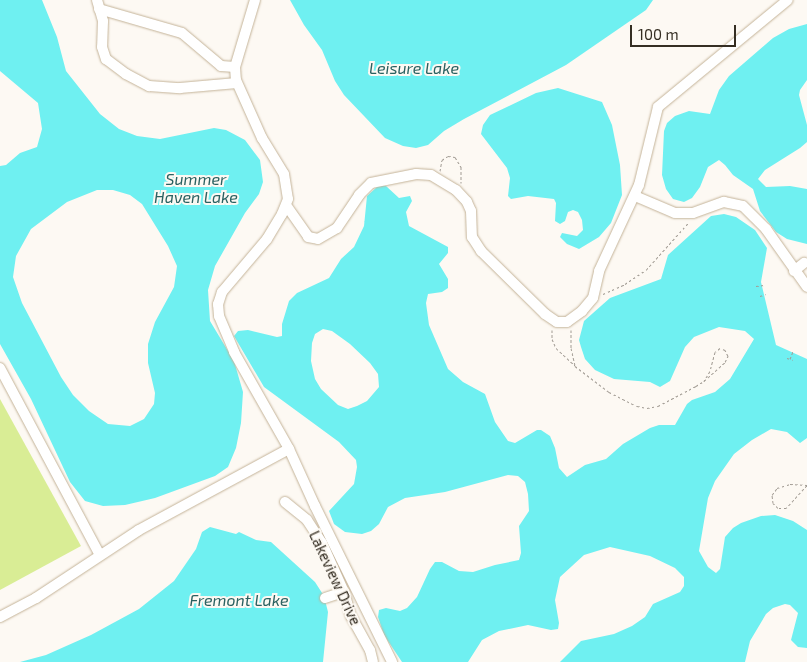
<!DOCTYPE html>
<html>
<head>
<meta charset="utf-8">
<style>
  body { margin:0 }
  #map { position:relative; width:807px; height:662px; overflow:hidden; background:#fdf9f3; font-family:"Exo 2",sans-serif }
  div>[style] { position:absolute }
  .green>* { inset:0; background:#d9ed95 }
  .water>* { inset:0; background:#6ff0f1 }
  .path>* { height:1px; margin-top:-0.5px; transform-origin:0; background:repeating-linear-gradient(90deg,#a29c94 0 2.5px,transparent 0 5px) }
  .roads { filter:drop-shadow(0 0 1px #c4b398) drop-shadow(0 0 1px #c4b398) }
  .minor>* { height:10px; margin:-5px; padding:0 5px; transform-origin:5px; border-radius:5px; background:#fff }
  span { translate:-50% -50%; white-space:nowrap; text-align:center; line-height:1.15; -webkit-text-stroke:4px #fdf9f3; paint-order:stroke }
  .street-label { font-size:15px; color:#352e23 }
  .water-label { font-size:16px; color:#2a6161; font-style:italic }
  .scale { position:absolute; left:630px; top:25px; width:106px; height:22px; box-sizing:border-box; border:2px solid #352e23; border-top:0; padding-left:6px; font-size:15px; line-height:18px; white-space:nowrap; color:#352e23; -webkit-text-stroke:4px #fdf9f3; paint-order:stroke }
</style>
</head>
<body>
<div id="map">
  <div class="green">
    <i style="clip-path:polygon(0 399px,81px 546px,0 590px)"></i>
  </div>
  <div class="water">
    <i style="clip-path:polygon(evenodd,0 0,42px 0,57px 37px,66px 71px,100px 114px,119px 129px,137px 136px,160px 139px,214px 128px,226px 130px,245px 140px,260px 160px,263px 182px,259px 194px,245px 213px,215px 266px,208px 290px,210px 321px,234px 361px,243px 392px,241px 423px,236px 448px,228px 467px,215px 476px,155px 498px,125px 505px,103px 506px,85px 501px,70px 482px,31px 399px,0 344px,0 166px,6px 165px,20px 153px,37px 147px,42px 129px,38px 103px,0 71px,0 0,97px 190px,113px 190px,130px 195px,142px 204px,168px 246px,177px 266px,174px 287px,155px 322px,148px 344px,148px 363px,155px 393px,154px 404px,144px 419px,130px 426px,108px 424px,89px 411px,73px 395px,61px 377px,22px 303px,13px 277px,16px 256px,31px 229px,67px 202px,97px 190px)"></i>
    <i style="clip-path:polygon(290px 0,653px 0,646px 10px,566px 65px,464px 119px,444px 131px,428px 145px,416px 148px,403px 146px,385px 138px,344px 95px,335px 81px,322px 50px,304px 25px)"></i>
    <i style="clip-path:polygon(807px 24px,807px 80px,800px 90px,799px 95px,807px 125px,807px 142px,800px 148px,765px 170px,758px 179px,766px 187px,790px 186px,807px 189px,807px 244px,787px 239px,776px 232px,760px 211px,753px 189px,733px 175px,725px 165px,719px 160px,708px 167px,700px 187px,692px 198px,684px 202px,673px 199px,666px 189px,662px 175px,664px 131px,667px 123px,675px 116px,689px 111px,710px 114px,719px 90px,729px 76px,773px 38px,789px 29px)"></i>
    <i style="clip-path:polygon(558px 88px,602px 102px,612px 125px,620px 165px,622px 195px,611px 223px,599px 237px,579px 249px,567px 244px,560px 237px,562px 233px,577px 236px,583px 230px,582px 220px,578px 212px,573px 210px,568px 212px,565px 221px,560px 224px,555px 221px,556px 203px,554px 199px,528px 196px,511px 199px,508px 196px,510px 178px,507px 168px,481px 134px,483px 125px,490px 115px,536px 93px)"></i>
    <i style="clip-path:polygon(evenodd,378px 186px,386px 186px,399px 198px,410px 196px,412px 201px,406px 212px,409px 226px,448px 247px,448px 253px,439px 264px,448px 279px,448px 288px,442px 292px,428px 294px,426px 303px,429px 325px,448px 369px,463px 382px,485px 394px,495px 422px,508px 441px,515px 443px,537px 430px,541px 430px,550px 436px,555px 448px,559px 468px,567px 477px,585px 465px,606px 459px,623px 444px,650px 428px,659px 425px,675px 425px,687px 404px,692px 400px,715px 392px,730px 379px,754px 339px,745px 331px,719px 327px,694px 337px,685px 347px,670px 381px,660px 387px,650px 382px,614px 379px,595px 370px,585px 359px,581px 347px,579px 340px,584px 321px,610px 298px,661px 279px,668px 255px,711px 216px,724px 214px,736px 217px,755px 230px,767px 248px,761px 282px,776px 345px,807px 359px,807px 438px,800px 443px,787px 432px,771px 429px,752px 440px,734px 454px,715px 481px,708px 498px,699px 551px,708px 567px,716px 573px,720px 569px,725px 537px,733px 528px,741px 523px,761px 516px,775px 515px,793px 521px,807px 530px,807px 648px,798px 647px,791px 640px,798px 613px,790px 605px,785px 604px,773px 608px,766px 614px,750px 641px,745px 662px,560px 662px,581px 641px,614px 634px,632px 626px,645px 617px,653px 604px,680px 592px,684px 586px,684px 577px,675px 568px,650px 556px,610px 547px,584px 555px,560px 577px,555px 600px,559px 623px,558px 629px,551px 630px,528px 625px,499px 631px,482px 640px,468px 662px,402px 662px,384px 635px,378px 617px,379px 610px,386px 608px,400px 611px,407px 608px,417px 597px,430px 569px,435px 562px,442px 562px,459px 571px,473px 572px,495px 565px,519px 560px,521px 553px,519px 526px,529px 511px,528px 494px,525px 482px,518px 476px,508px 475px,445px 492px,405px 498px,388px 507px,379px 524px,371px 531px,362px 534px,345px 532px,334px 524px,329px 511px,354px 484px,357px 467px,356px 460px,339px 442px,264px 387px,234px 336px,238px 331px,248px 330px,277px 337px,282px 336px,282px 324px,289px 301px,297px 293px,329px 278px,341px 259px,354px 247px,364px 226px,367px 196px,378px 186px,323px 329px,332px 331px,350px 344px,370px 363px,378px 374px,379px 387px,367px 401px,357px 406px,348px 409px,338px 405px,321px 389px,315px 379px,311px 361px,312px 343px,315px 334px,323px 329px)"></i>
    <i style="clip-path:polygon(210px 527px,236px 534px,239px 532px,256px 540px,271px 542px,315px 582px,324px 596px,328px 612px,323px 662px,20px 662px,46px 655px,91px 635px,139px 609px,174px 581px,196px 549px,202px 532px)"></i>
  </div>
  <div class="path">
    <i style="left:440px;top:171px;width:11px;rotate:-80deg"></i>
    <i style="left:442px;top:160px;width:7px;rotate:-34deg"></i>
    <i style="left:448px;top:156px;width:7px;rotate:8deg"></i>
    <i style="left:455px;top:157px;width:12px;rotate:59deg"></i>
    <i style="left:461px;top:167px;width:16px;rotate:90deg"></i>
    <i style="left:756px;top:286px;width:8px;rotate:-7deg"></i>
    <i style="left:603px;top:294px;width:24px;rotate:-24deg"></i>
    <i style="left:625px;top:284px;width:25px;rotate:-34deg"></i>
    <i style="left:646px;top:270px;width:64px;rotate:-48.1deg"></i>
    <i style="left:760px;top:296px;width:6px;rotate:-18deg"></i>
    <i style="left:552px;top:330px;width:9px;rotate:90deg"></i>
    <i style="left:552px;top:339px;width:10px;rotate:66deg"></i>
    <i style="left:556px;top:348px;width:26px;rotate:43deg"></i>
    <i style="left:575px;top:366px;width:43px;rotate:37.4deg"></i>
    <i style="left:609px;top:392px;width:31px;rotate:27deg"></i>
    <i style="left:637px;top:406px;width:10px;rotate:11deg"></i>
    <i style="left:647px;top:408px;width:11px;rotate:-10deg"></i>
    <i style="left:658px;top:406px;width:43px;rotate:-27.8deg"></i>
    <i style="left:696px;top:386px;width:9px;rotate:-32deg"></i>
    <i style="left:704px;top:381px;width:28px;rotate:-42deg"></i>
    <i style="left:725px;top:362px;width:7px;rotate:-63deg"></i>
    <i style="left:728px;top:356px;width:7px;rotate:-117deg"></i>
    <i style="left:725px;top:350px;width:5px;rotate:-158deg"></i>
    <i style="left:720px;top:348px;width:6px;rotate:141deg"></i>
    <i style="left:715px;top:352px;width:20px;rotate:105deg"></i>
    <i style="left:710px;top:371px;width:12px;rotate:121deg"></i>
    <i style="left:571px;top:330px;width:18px;rotate:90deg"></i>
    <i style="left:571px;top:348px;width:18px;rotate:77deg"></i>
    <i style="left:787px;top:358px;width:6px;rotate:18deg"></i>
    <i style="left:790px;top:359px;width:9px;rotate:-69deg"></i>
    <i style="left:807px;top:485px;width:31px;rotate:132deg"></i>
    <i style="left:786px;top:508px;width:8px;rotate:180deg"></i>
    <i style="left:778px;top:508px;width:7px;rotate:-135deg"></i>
    <i style="left:773px;top:503px;width:8px;rotate:-97deg"></i>
    <i style="left:772px;top:495px;width:9px;rotate:-54deg"></i>
    <i style="left:777px;top:488px;width:14px;rotate:-17deg"></i>
    <i style="left:790px;top:484px;width:17px;rotate:3deg"></i>
  </div>
  <div class="roads">
    <div class="minor">
      <i style="left:97px;top:0;width:22px;rotate:74deg"></i>
      <i style="left:103px;top:21px;width:26px;rotate:92deg"></i>
      <i style="left:102px;top:47px;width:13px;rotate:72deg"></i>
      <i style="left:106px;top:59px;width:25px;rotate:37deg"></i>
      <i style="left:126px;top:74px;width:26px;rotate:28deg"></i>
      <i style="left:149px;top:86px;width:31px;rotate:4deg"></i>
      <i style="left:180px;top:88px;width:57px;rotate:-5deg"></i>
      <i style="left:255px;top:0;width:70px;rotate:106.6deg"></i>
      <i style="left:235px;top:67px;width:13px;rotate:86deg"></i>
      <i style="left:236px;top:80px;width:64px;rotate:65.9deg"></i>
      <i style="left:262px;top:138px;width:42px;rotate:58.6deg"></i>
      <i style="left:284px;top:174px;width:25px;rotate:81deg"></i>
      <i style="left:288px;top:199px;width:16px;rotate:112deg"></i>
      <i style="left:282px;top:214px;width:29px;rotate:121deg"></i>
      <i style="left:267px;top:239px;width:70px;rotate:130.3deg"></i>
      <i style="left:222px;top:292px;width:13px;rotate:108deg"></i>
      <i style="left:218px;top:304px;width:12px;rotate:85deg"></i>
      <i style="left:219px;top:316px;width:39px;rotate:67deg"></i>
      <i style="left:234px;top:352px;width:112px;rotate:60.4deg"></i>
      <i style="left:289px;top:449px;width:63px;rotate:65.5deg"></i>
      <i style="left:315px;top:506px;width:174px;rotate:63.7deg"></i>
      <i style="left:99px;top:9px;width:86px;rotate:16.1deg"></i>
      <i style="left:182px;top:33px;width:51px;rotate:40.2deg"></i>
      <i style="left:221px;top:66px;width:14px;rotate:4deg"></i>
      <i style="left:635px;top:196px;width:43px;rotate:23deg"></i>
      <i style="left:675px;top:213px;width:18px"></i>
      <i style="left:693px;top:213px;width:33px;rotate:-20deg"></i>
      <i style="left:724px;top:202px;width:19px;rotate:12deg"></i>
      <i style="left:743px;top:206px;width:33px;rotate:45deg"></i>
      <i style="left:766px;top:229px;width:71px;rotate:54.7deg"></i>
      <i style="left:286px;top:205px;width:39px;rotate:55deg"></i>
      <i style="left:308px;top:237px;width:10px;rotate:11deg"></i>
      <i style="left:318px;top:239px;width:22px;rotate:-30deg"></i>
      <i style="left:337px;top:228px;width:40px;rotate:-56deg"></i>
      <i style="left:359px;top:195px;width:17px;rotate:-45deg"></i>
      <i style="left:371px;top:183px;width:46px;rotate:-11.3deg"></i>
      <i style="left:416px;top:174px;width:15px;rotate:4deg"></i>
      <i style="left:431px;top:175px;width:29px;rotate:31deg"></i>
      <i style="left:456px;top:190px;width:16px;rotate:47deg"></i>
      <i style="left:467px;top:202px;width:10px;rotate:66deg"></i>
      <i style="left:471px;top:211px;width:26px;rotate:88deg"></i>
      <i style="left:472px;top:237px;width:17px;rotate:57deg"></i>
      <i style="left:481px;top:251px;width:90px;rotate:44.5deg"></i>
      <i style="left:545px;top:314px;width:14px;rotate:34deg"></i>
      <i style="left:557px;top:322px;width:10px"></i>
      <i style="left:567px;top:322px;width:19px;rotate:-36deg"></i>
      <i style="left:582px;top:311px;width:17px;rotate:-50deg"></i>
      <i style="left:593px;top:298px;width:28px;rotate:-77deg"></i>
      <i style="left:599px;top:271px;width:95px;rotate:-65.1deg"></i>
      <i style="left:639px;top:185px;width:80px;rotate:-76.3deg"></i>
      <i style="left:658px;top:107px;width:168px;rotate:-39.5deg"></i>
      <i style="left:794px;top:271px;width:13px;rotate:-39deg"></i>
      <i style="left:0;top:368px;width:212px;rotate:61.9deg"></i>
      <i style="left:285px;top:502px;width:28px;rotate:39deg"></i>
      <i style="left:307px;top:520px;width:27px;rotate:57deg"></i>
      <i style="left:322px;top:543px;width:54px;rotate:65.8deg"></i>
      <i style="left:344px;top:592px;width:25px;rotate:74deg"></i>
      <i style="left:351px;top:616px;width:39px;rotate:61deg"></i>
      <i style="left:370px;top:650px;width:12px;rotate:76deg"></i>
      <i style="left:325px;top:598px;width:20px;rotate:-18deg"></i>
      <i style="left:0;top:617px;width:41px;rotate:-27.8deg"></i>
      <i style="left:36px;top:598px;width:123px;rotate:-33.4deg"></i>
      <i style="left:139px;top:530px;width:170px;rotate:-28.4deg"></i>
    </div>
  </div>
  <div class="street-label">
    <span style="left:335px;top:578px;rotate:65deg">Lakeview Drive</span>
  </div>
  <div class="water-label">
    <span style="left:414px;top:68px">Leisure Lake</span>
    <span style="left:196px;top:188px">Summer<br>Haven Lake</span>
    <span style="left:239px;top:600px">Fremont Lake</span>
  </div>
  <div class="scale">100 m</div>
</div>
</body>
</html>
